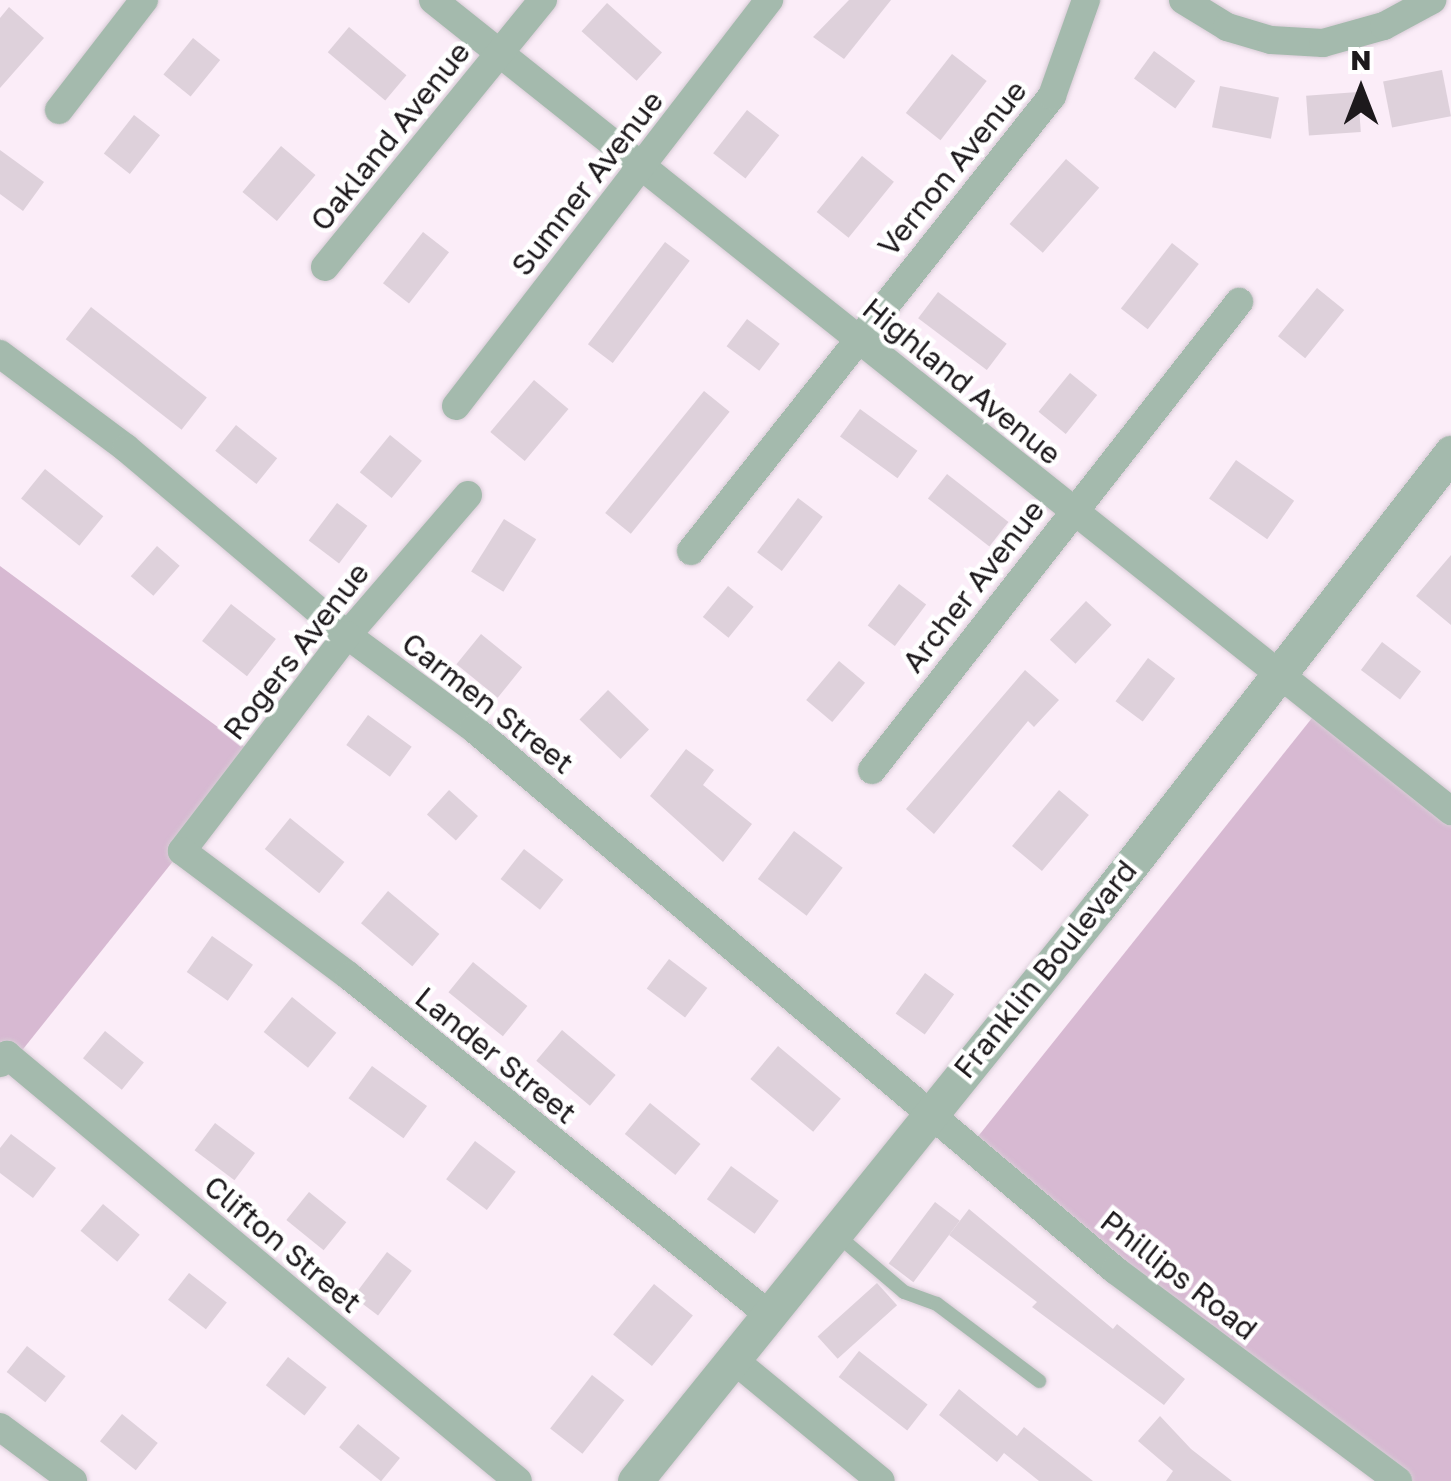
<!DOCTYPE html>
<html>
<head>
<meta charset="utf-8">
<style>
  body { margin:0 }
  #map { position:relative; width:1451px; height:1481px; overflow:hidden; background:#fbedf8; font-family:"Golos Text",sans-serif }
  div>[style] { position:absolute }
  .green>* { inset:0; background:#d7b9d2 }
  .building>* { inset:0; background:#ded1db; transform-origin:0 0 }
  .roads { filter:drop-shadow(0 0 2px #d7cbd5) drop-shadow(0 0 2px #d7cbd5) }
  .service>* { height:14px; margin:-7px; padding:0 7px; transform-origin:7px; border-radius:7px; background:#a4baad }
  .minor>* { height:28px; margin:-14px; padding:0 14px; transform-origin:14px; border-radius:14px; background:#a4baad }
  .tertiary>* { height:35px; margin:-17.5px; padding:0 17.5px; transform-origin:17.5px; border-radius:17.5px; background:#a4baad }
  span { translate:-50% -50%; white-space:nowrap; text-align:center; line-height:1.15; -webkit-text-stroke:9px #fff; paint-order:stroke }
  .street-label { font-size:30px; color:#1d191c }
  .north { position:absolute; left:1311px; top:40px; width:100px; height:100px; -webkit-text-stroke:8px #fff; paint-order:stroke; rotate:0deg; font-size:28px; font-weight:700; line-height:40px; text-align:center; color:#1d191c }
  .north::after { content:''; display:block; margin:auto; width:35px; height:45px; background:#1d191c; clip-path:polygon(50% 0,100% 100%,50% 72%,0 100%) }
</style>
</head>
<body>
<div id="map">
  <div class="green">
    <i style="clip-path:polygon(0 566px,257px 756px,0 1078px)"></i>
    <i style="clip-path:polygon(1316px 713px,1451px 819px,1451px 1481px,1380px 1481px,972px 1144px)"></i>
  </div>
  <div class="building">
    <i style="clip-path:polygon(849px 0,891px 0,844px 59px,813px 37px)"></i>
    <i style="left:607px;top:3px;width:74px;height:38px;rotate:42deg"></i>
    <i style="clip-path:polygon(9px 7px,44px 38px,0 88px,0 18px)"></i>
    <i style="left:349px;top:27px;width:75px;height:33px;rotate:40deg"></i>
    <i style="left:193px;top:38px;width:35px;height:47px;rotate:39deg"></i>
    <i style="left:1154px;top:51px;width:51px;height:34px;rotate:36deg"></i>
    <i style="left:952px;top:54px;width:44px;height:75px;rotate:38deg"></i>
    <i style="left:1442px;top:70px;width:47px;height:60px;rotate:79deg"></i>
    <i style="left:1220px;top:86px;width:60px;height:42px;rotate:11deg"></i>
    <i style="left:1358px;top:92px;width:40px;height:52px;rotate:86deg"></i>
    <i style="left:747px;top:110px;width:41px;height:55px;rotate:38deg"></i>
    <i style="left:134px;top:115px;width:33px;height:49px;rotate:38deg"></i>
    <i style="left:281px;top:146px;width:45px;height:60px;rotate:40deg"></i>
    <i style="clip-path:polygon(0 150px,44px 182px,23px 211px,0 194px)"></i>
    <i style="left:862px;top:156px;width:41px;height:72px;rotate:39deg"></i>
    <i style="left:1066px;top:159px;width:44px;height:86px;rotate:41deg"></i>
    <i style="left:423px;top:232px;width:33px;height:65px;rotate:38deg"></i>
    <i style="left:665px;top:242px;width:31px;height:128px;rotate:37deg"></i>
    <i style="left:1172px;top:243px;width:34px;height:83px;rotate:38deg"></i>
    <i style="left:1317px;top:288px;width:35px;height:62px;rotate:39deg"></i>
    <i style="left:938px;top:292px;width:86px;height:33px;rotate:37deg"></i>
    <i style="left:91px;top:307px;width:147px;height:41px;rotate:38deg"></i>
    <i style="left:747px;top:319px;width:41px;height:34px;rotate:37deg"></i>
    <i style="left:1070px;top:373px;width:35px;height:50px;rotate:39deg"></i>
    <i style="left:534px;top:380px;width:45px;height:68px;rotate:40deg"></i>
    <i style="left:704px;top:391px;width:33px;height:157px;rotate:39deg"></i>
    <i style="left:860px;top:409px;width:71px;height:34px;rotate:36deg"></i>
    <i style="left:236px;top:425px;width:53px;height:33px;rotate:39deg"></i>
    <i style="left:390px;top:435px;width:41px;height:48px;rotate:39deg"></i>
    <i style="left:1236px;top:460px;width:71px;height:47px;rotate:35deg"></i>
    <i style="left:45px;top:469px;width:75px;height:38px;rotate:39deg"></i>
    <i style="left:947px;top:474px;width:78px;height:31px;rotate:38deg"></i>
    <i style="left:798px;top:498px;width:31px;height:68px;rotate:37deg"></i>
    <i style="left:337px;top:503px;width:38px;height:47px;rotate:37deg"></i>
    <i style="left:504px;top:519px;width:38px;height:62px;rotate:32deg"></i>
    <i style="left:157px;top:546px;width:30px;height:40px;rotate:41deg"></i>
    <i style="clip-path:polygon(1451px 555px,1451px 625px,1416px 596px)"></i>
    <i style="left:899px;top:584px;width:34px;height:52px;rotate:37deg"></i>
    <i style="left:728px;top:586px;width:33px;height:40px;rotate:39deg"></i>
    <i style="left:1086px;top:601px;width:35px;height:53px;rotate:43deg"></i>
    <i style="left:231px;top:604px;width:57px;height:47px;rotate:38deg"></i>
    <i style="left:481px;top:634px;width:53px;height:39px;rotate:39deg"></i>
    <i style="left:1382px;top:642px;width:49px;height:35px;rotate:37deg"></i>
    <i style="left:1148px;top:658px;width:34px;height:54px;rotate:37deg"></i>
    <i style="left:839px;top:661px;width:34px;height:51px;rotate:40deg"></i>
    <i style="clip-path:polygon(1025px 670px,1059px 700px,1034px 727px,1028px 721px,934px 834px,906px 809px)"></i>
    <i style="left:608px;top:690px;width:57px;height:41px;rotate:44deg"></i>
    <i style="left:368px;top:715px;width:54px;height:37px;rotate:36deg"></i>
    <i style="clip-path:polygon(686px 749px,714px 770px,703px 785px,752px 824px,723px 862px,650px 796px)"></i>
    <i style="left:449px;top:790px;width:39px;height:33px;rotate:42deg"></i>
    <i style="left:1059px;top:790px;width:39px;height:73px;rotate:40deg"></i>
    <i style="left:290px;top:818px;width:70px;height:40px;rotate:39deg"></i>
    <i style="left:794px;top:831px;width:61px;height:60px;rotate:37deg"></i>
    <i style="left:524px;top:849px;width:50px;height:38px;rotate:38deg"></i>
    <i style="left:388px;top:891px;width:67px;height:42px;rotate:40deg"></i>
    <i style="left:212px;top:936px;width:50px;height:44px;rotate:35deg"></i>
    <i style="left:669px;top:959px;width:48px;height:37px;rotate:37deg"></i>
    <i style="left:473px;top:962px;width:70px;height:39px;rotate:39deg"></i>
    <i style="left:925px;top:973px;width:36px;height:50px;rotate:36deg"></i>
    <i style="left:292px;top:997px;width:57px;height:45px;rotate:39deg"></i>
    <i style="left:562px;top:1030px;width:70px;height:40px;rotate:40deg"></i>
    <i style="left:105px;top:1031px;width:50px;height:35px;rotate:39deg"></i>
    <i style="left:778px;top:1046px;width:82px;height:43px;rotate:40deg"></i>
    <i style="left:372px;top:1066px;width:68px;height:40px;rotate:36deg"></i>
    <i style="left:650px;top:1103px;width:65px;height:40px;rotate:39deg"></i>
    <i style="left:215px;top:1123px;width:50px;height:34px;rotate:37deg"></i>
    <i style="clip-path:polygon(11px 1134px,56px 1168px,33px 1198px,0 1173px,0 1148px)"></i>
    <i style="left:475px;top:1141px;width:51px;height:48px;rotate:37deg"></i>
    <i style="left:731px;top:1166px;width:59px;height:41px;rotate:36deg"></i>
    <i style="left:309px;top:1192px;width:48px;height:36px;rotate:39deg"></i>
    <i style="left:935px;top:1202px;width:31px;height:77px;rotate:37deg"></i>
    <i style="left:103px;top:1204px;width:48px;height:35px;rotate:40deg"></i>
    <i style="clip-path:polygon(969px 1209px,1113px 1329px,1117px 1324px,1185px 1379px,1164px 1405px,1032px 1307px,1037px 1302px,949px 1235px)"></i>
    <i style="left:387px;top:1252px;width:31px;height:56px;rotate:37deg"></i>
    <i style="left:189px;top:1273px;width:48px;height:34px;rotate:38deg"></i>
    <i style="left:877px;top:1283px;width:30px;height:80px;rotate:48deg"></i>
    <i style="left:654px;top:1284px;width:50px;height:65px;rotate:39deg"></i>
    <i style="left:27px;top:1346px;width:49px;height:33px;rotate:38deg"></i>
    <i style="left:859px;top:1351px;width:87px;height:33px;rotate:38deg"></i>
    <i style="left:288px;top:1357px;width:49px;height:36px;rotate:38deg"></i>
    <i style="left:592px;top:1375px;width:41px;height:68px;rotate:38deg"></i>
    <i style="clip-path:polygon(959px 1389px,1017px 1436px,1024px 1427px,1093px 1481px,1039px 1481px,1004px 1453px,997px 1462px,939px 1415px)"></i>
    <i style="left:122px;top:1414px;width:46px;height:35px;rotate:39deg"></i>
    <i style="clip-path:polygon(1160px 1416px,1191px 1449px,1232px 1481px,1166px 1481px,1173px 1471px,1138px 1441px)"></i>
    <i style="left:358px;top:1424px;width:54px;height:30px;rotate:39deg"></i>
  </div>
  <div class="roads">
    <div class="service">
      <i style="left:837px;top:1235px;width:88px;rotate:40.4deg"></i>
      <i style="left:904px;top:1292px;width:35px;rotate:20deg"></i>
      <i style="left:937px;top:1304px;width:128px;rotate:37deg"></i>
    </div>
    <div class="minor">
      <i style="left:433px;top:0;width:1302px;rotate:38.54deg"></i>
      <i style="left:1183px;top:0;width:52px;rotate:31.5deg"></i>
      <i style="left:1227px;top:27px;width:46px;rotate:16.5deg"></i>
      <i style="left:1271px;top:40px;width:52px;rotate:3.3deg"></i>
      <i style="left:1323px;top:43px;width:63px;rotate:-15.6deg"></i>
      <i style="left:1384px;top:26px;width:55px;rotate:-28.4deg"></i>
      <i style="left:59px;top:110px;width:139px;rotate:-52.3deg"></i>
      <i style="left:325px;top:267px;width:345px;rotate:-50.8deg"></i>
      <i style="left:0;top:354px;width:157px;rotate:36.7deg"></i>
      <i style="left:126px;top:448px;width:289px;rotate:40.2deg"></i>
      <i style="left:347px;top:635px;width:157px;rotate:36.4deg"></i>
      <i style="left:473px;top:728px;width:840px;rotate:40.17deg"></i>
      <i style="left:1115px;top:1270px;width:353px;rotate:36.7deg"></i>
      <i style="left:456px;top:406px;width:513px;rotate:-52.37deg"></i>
      <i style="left:468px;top:495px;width:185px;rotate:130.8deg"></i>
      <i style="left:347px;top:635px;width:272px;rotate:127.4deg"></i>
      <i style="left:182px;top:851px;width:209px;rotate:36.8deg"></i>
      <i style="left:349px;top:976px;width:537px;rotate:38.88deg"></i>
      <i style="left:691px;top:551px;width:581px;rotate:-51.57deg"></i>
      <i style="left:1052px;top:96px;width:102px;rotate:-70.5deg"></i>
      <i style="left:872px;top:770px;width:595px;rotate:-51.9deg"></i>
      <i style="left:0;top:1063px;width:11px;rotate:-49deg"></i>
      <i style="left:7px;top:1055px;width:665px;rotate:39.82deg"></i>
      <i style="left:734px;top:1360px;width:190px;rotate:39.5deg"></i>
      <i style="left:0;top:1427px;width:91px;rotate:36.5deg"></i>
    </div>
    <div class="tertiary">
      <i style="left:635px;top:1481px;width:739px;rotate:-51.1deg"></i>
      <i style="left:1099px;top:906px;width:574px;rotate:-52.15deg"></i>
    </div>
  </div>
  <div class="street-label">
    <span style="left:390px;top:136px;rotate:-51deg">Oakland Avenue</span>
    <span style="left:952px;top:168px;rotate:-51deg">Vernon Avenue</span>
    <span style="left:587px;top:183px;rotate:-52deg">Sumner Avenue</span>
    <span style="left:962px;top:381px;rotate:39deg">Highland Avenue</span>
    <span style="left:973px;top:586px;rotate:-52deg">Archer Avenue</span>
    <span style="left:296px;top:651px;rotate:-52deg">Rogers Avenue</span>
    <span style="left:488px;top:703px;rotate:38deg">Carmen Street</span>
    <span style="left:1045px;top:969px;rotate:-51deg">Franklin Boulevard</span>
    <span style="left:496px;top:1055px;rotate:39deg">Lander Street</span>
    <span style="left:283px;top:1244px;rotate:40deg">Clifton Street</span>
    <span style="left:1179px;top:1275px;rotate:38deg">Phillips Road</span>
  </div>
  <div class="north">N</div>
</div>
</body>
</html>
